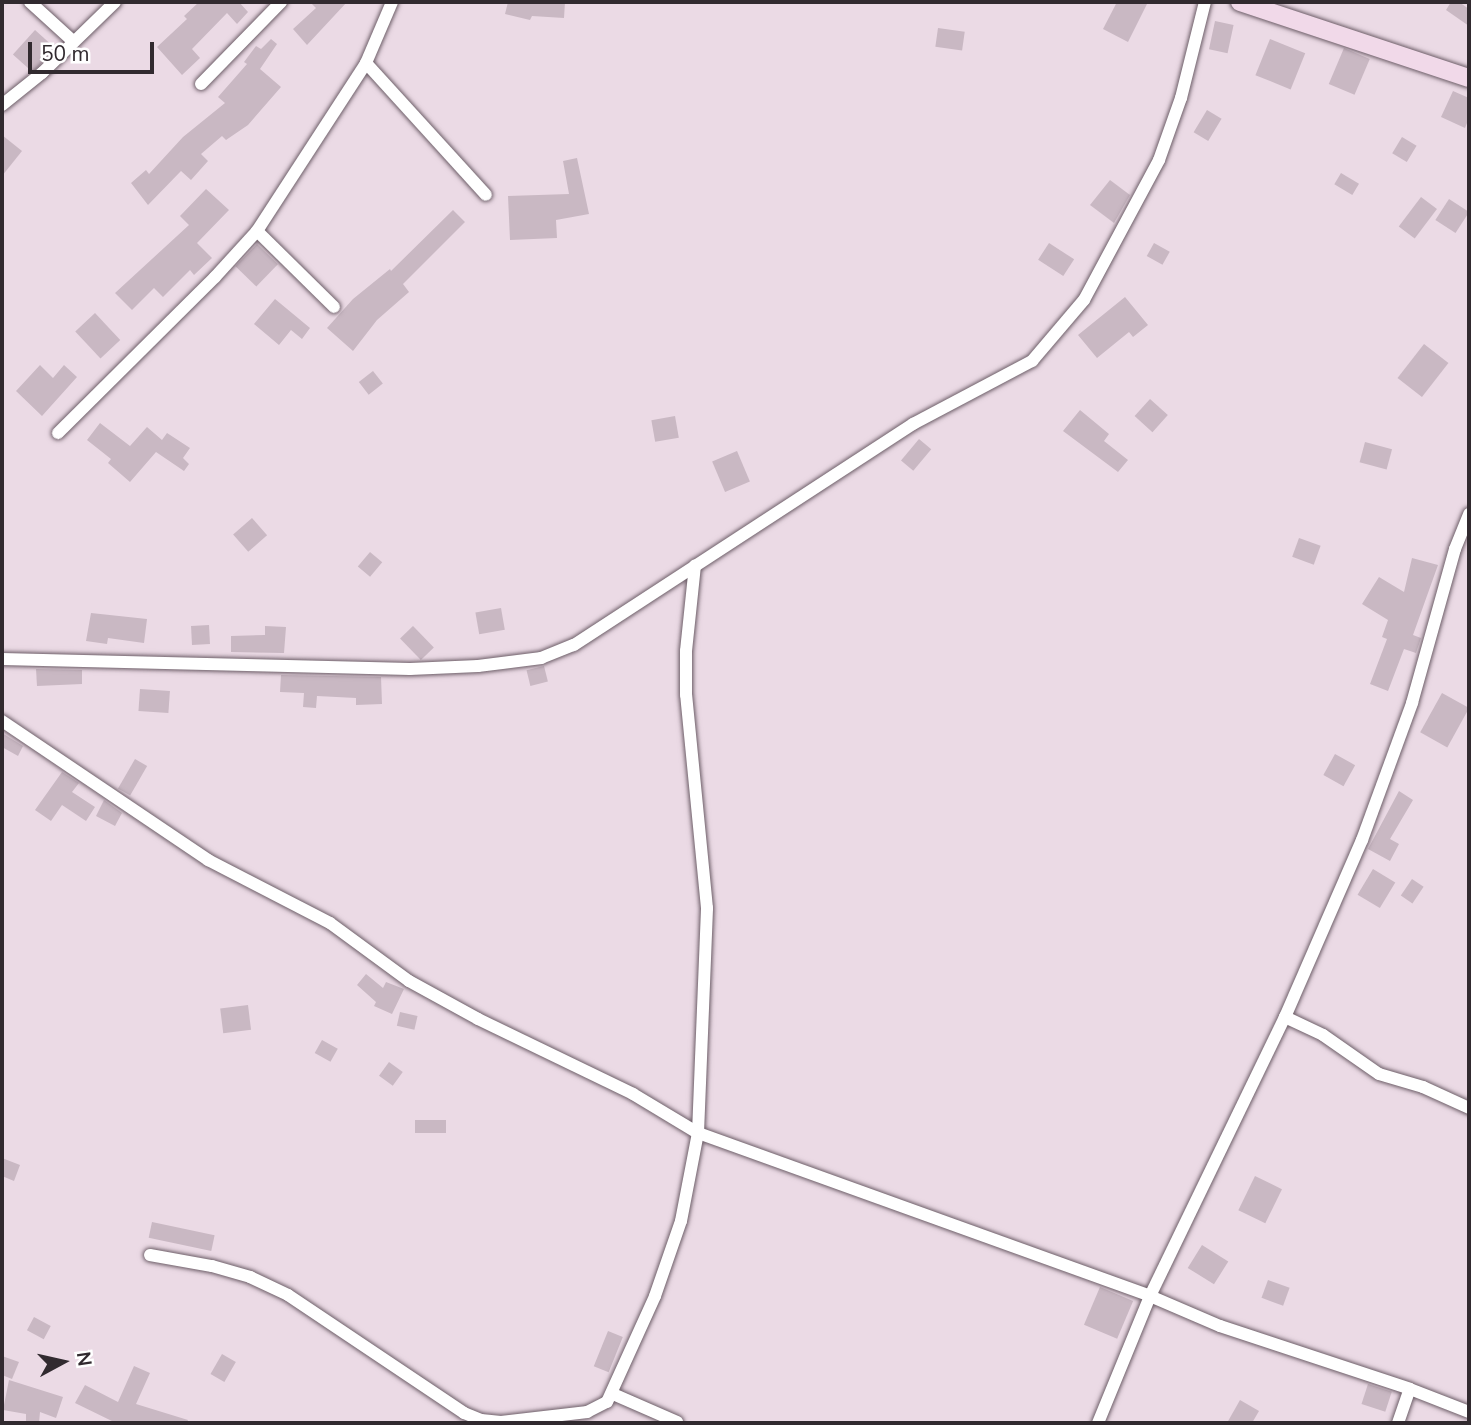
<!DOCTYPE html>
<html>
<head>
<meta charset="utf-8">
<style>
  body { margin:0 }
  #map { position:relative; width:1471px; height:1425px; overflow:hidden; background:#ebdae5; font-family:"Nunito Sans",sans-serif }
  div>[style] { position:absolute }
  .building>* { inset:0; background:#c9b8c3; transform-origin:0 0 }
  .roads { filter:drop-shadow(0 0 2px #6d5e68) drop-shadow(0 0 2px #6d5e68) }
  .street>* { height:12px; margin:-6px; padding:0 6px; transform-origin:6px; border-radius:6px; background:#fff }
  .secondary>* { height:18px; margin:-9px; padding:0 9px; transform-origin:9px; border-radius:9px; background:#f1d9e9 }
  span { translate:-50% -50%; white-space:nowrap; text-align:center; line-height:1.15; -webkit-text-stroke:7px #fff; paint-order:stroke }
  .frame { position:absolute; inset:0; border:4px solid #312a2f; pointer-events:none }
  .north { position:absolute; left:28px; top:1327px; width:70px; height:70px; -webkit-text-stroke:5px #fff; paint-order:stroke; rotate:82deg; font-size:19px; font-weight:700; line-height:28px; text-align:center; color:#312a2f }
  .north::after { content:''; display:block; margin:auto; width:24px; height:32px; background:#312a2f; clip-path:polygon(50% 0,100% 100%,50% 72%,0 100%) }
  .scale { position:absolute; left:28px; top:42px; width:126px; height:32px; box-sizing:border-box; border:4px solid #312a2f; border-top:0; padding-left:9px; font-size:21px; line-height:24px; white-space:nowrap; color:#312a2f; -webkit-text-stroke:5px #fff; paint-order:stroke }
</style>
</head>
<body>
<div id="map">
  <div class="building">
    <i style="clip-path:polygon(199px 2px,239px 2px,248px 12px,237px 24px,227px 13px,192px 49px,200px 58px,182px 75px,157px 47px,187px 19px,184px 16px)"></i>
    <i style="clip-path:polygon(310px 2px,347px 2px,307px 45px,293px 29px,316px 8px)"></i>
    <i style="clip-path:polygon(508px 2px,565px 2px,564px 18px,532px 16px,530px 20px,505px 14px)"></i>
    <i style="clip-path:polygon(1117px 2px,1148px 2px,1128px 42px,1103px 29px)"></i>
    <i style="clip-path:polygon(1451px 2px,1459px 2px,1469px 9px,1469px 26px,1446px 10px)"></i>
    <i style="left:1215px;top:21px;width:19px;height:29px;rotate:12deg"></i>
    <i style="left:938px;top:28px;width:27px;height:19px;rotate:8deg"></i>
    <i style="left:35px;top:30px;width:27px;height:33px;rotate:42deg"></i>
    <i style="clip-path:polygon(271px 39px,277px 44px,260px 69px,281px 87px,248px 125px,226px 140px,222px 136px,201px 154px,208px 161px,191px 180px,181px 171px,148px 205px,131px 183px,146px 170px,149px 174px,183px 137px,225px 103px,218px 97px,247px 64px,244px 62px,256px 46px,261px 49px)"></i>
    <i style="left:1270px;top:39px;width:38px;height:39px;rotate:22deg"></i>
    <i style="left:1344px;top:48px;width:28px;height:39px;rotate:23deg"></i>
    <i style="clip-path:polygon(1453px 91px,1469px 98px,1469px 118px,1465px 128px,1441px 117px)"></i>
    <i style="left:1207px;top:110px;width:17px;height:26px;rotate:31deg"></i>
    <i style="clip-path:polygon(2px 135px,22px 151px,2px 176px)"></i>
    <i style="left:1402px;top:137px;width:17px;height:19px;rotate:31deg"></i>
    <i style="clip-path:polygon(577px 158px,589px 214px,556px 220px,557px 238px,510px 240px,508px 196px,569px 194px,563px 161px)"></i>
    <i style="left:1341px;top:173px;width:21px;height:13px;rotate:31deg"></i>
    <i style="clip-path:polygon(1110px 180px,1130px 195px,1114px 223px,1090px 205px)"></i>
    <i style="clip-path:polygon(206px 189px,229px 210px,197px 243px,212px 258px,194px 275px,190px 270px,163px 297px,154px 288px,132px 310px,115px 293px,189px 225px,180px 216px)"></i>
    <i style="left:1421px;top:197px;width:20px;height:37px;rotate:37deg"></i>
    <i style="left:1449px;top:199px;width:24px;height:25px;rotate:33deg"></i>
    <i style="clip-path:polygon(453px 210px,465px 222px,403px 284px,409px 292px,377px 320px,353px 351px,327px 328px,353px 299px,390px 269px,391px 271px)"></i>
    <i style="left:1049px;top:243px;width:30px;height:20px;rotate:33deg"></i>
    <i style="left:1154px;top:243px;width:18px;height:15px;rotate:29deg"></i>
    <i style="left:257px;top:244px;width:29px;height:31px;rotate:44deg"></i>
    <i style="clip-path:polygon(1125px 297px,1148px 325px,1133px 337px,1129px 332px,1097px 358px,1078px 335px)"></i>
    <i style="clip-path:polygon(275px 299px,310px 328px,302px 339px,291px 330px,279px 345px,254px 324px)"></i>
    <i style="left:95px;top:313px;width:37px;height:27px;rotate:47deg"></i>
    <i style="left:1424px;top:344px;width:31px;height:43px;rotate:38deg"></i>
    <i style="clip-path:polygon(40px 365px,53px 378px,64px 365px,77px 377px,42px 416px,16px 391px)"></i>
    <i style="left:373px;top:371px;width:16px;height:18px;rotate:52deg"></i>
    <i style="left:1150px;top:399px;width:24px;height:23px;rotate:42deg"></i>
    <i style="clip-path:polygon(1080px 410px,1109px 434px,1104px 441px,1128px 460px,1118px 472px,1063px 431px)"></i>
    <i style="left:675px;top:416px;width:22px;height:24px;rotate:80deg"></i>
    <i style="clip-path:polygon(100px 423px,130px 446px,147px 427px,162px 440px,167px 433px,190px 448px,183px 458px,189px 464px,184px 471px,156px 452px,130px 482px,108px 463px,111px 459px,87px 440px)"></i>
    <i style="left:919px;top:439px;width:16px;height:28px;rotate:40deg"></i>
    <i style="left:1365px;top:442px;width:28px;height:21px;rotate:15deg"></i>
    <i style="left:737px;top:451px;width:33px;height:27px;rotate:67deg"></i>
    <i style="left:252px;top:518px;width:23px;height:25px;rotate:49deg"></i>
    <i style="left:1299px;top:538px;width:23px;height:20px;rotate:20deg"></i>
    <i style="left:370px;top:552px;width:16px;height:19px;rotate:40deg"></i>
    <i style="clip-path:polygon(1412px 558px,1438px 565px,1413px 635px,1421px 638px,1416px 653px,1404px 649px,1388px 691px,1370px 684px,1387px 639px,1382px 637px,1388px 620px,1362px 604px,1379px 577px,1404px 592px)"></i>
    <i style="left:501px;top:608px;width:22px;height:26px;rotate:80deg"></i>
    <i style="clip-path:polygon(91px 613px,147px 619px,144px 643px,108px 638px,107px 644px,86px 641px)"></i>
    <i style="left:209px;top:625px;width:19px;height:18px;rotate:87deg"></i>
    <i style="clip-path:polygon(265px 626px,286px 627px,284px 653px,231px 652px,231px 636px,265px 635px)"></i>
    <i style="left:413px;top:626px;width:30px;height:18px;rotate:46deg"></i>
    <i style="left:544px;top:666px;width:16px;height:18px;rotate:76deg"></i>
    <i style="clip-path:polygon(36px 669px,82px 670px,82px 684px,37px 686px)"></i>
    <i style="clip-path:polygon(281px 675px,381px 677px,382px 704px,356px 705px,356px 698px,317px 696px,316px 708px,303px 707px,304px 693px,280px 692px)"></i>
    <i style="left:140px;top:689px;width:30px;height:22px;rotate:4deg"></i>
    <i style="left:1442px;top:693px;width:31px;height:45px;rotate:29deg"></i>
    <i style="clip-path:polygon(2px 733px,23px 746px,18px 756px,2px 747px)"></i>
    <i style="left:1335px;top:754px;width:23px;height:24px;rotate:29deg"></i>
    <i style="left:135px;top:759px;width:14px;height:34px;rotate:30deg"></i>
    <i style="clip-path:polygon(62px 772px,79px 783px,72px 792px,95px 807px,86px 821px,62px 805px,51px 821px,35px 810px)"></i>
    <i style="clip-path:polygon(1399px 791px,1413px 800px,1390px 839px,1399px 844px,1390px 861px,1368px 849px)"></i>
    <i style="clip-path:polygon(104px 800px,122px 813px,115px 826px,96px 816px)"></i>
    <i style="left:1373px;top:869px;width:26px;height:30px;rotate:31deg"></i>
    <i style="left:1412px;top:879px;width:14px;height:20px;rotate:34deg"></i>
    <i style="clip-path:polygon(366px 974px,383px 988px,386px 982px,404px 989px,392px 1014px,374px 1006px,376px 1002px,357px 985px)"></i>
    <i style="left:248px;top:1005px;width:25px;height:28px;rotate:83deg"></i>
    <i style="left:400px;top:1012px;width:18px;height:14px;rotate:13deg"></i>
    <i style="left:322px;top:1040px;width:18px;height:15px;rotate:29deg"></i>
    <i style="left:389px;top:1062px;width:17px;height:17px;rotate:36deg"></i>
    <i style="left:415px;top:1120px;width:31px;height:13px"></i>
    <i style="clip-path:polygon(2px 1158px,20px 1165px,14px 1181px,2px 1176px)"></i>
    <i style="left:1255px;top:1176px;width:30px;height:38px;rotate:26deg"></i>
    <i style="left:152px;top:1222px;width:64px;height:16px;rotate:12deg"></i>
    <i style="left:1202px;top:1245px;width:31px;height:27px;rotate:32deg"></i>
    <i style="left:1268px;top:1280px;width:23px;height:19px;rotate:20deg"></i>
    <i style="left:1100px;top:1287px;width:36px;height:41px;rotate:23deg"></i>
    <i style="left:34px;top:1317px;width:19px;height:15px;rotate:28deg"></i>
    <i style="left:608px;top:1331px;width:16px;height:38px;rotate:22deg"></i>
    <i style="left:222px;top:1354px;width:16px;height:23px;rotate:30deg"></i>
    <i style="clip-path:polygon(2px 1356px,19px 1362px,12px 1379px,2px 1375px)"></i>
    <i style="clip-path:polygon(134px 1366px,150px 1373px,136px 1404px,188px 1420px,187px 1423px,116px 1423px,75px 1403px,85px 1385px,118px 1402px)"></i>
    <i style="clip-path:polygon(9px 1380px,63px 1397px,56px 1418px,40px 1412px,39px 1423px,26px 1423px,26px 1414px,3px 1410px)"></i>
    <i style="left:1368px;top:1384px;width:25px;height:21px;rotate:18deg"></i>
    <i style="clip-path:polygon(1240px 1400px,1259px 1411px,1252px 1423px,1227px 1423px)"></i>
  </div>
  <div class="roads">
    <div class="street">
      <i style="left:30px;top:2px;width:59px;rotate:42.3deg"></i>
      <i style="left:366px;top:63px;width:178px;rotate:47.7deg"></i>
      <i style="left:201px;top:84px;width:115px;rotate:-45.7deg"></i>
      <i style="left:2px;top:105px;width:51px;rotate:-38.7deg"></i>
      <i style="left:42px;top:73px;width:102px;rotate:-44.2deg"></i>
      <i style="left:257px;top:231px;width:108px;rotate:44.6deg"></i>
      <i style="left:58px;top:433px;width:221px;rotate:-44.8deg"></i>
      <i style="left:215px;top:277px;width:62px;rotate:-47.6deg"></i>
      <i style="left:257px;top:231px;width:200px;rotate:-57deg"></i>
      <i style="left:366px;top:63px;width:66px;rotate:-66.9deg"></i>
      <i style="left:2px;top:659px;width:408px;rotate:1.4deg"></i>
      <i style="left:410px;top:669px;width:68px;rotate:-2.5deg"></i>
      <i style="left:478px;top:666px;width:64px;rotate:-7.2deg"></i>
      <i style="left:541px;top:658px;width:35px;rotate:-22deg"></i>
      <i style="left:574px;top:645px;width:405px;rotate:-33.1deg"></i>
      <i style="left:913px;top:424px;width:135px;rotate:-27.9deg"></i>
      <i style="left:1032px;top:361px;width:80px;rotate:-49.6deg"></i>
      <i style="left:1084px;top:300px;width:159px;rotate:-61.8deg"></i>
      <i style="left:1159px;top:160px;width:66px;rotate:-70.5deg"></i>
      <i style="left:1181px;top:98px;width:99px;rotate:-76deg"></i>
      <i style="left:2px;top:721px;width:249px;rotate:34deg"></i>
      <i style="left:208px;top:860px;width:137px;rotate:27.3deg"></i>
      <i style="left:330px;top:923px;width:98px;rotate:36.3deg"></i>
      <i style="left:409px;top:981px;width:79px;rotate:28.8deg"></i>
      <i style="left:478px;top:1019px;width:172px;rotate:25.8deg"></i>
      <i style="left:633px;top:1094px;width:76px;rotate:31deg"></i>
      <i style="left:698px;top:1133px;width:480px;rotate:19.8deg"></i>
      <i style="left:1150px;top:1296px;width:76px;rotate:23.2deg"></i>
      <i style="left:1220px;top:1326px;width:200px;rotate:18.3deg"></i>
      <i style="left:1410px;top:1389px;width:63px;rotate:21.3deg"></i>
      <i style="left:1285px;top:1017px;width:42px;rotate:25.3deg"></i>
      <i style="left:1323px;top:1035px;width:68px;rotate:34.9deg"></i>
      <i style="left:1379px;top:1074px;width:46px;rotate:16.5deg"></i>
      <i style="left:1423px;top:1087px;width:51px;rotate:24.5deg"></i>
      <i style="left:150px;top:1255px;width:63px;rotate:10.1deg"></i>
      <i style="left:212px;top:1266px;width:40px;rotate:16deg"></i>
      <i style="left:250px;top:1277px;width:42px;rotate:25.3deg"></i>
      <i style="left:288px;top:1295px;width:212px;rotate:33.8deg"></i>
      <i style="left:464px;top:1413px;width:18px;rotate:22deg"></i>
      <i style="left:481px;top:1420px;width:20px;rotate:6deg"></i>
      <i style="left:501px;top:1422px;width:87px;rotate:-6.6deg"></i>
      <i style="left:587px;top:1412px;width:22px;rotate:-27deg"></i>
      <i style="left:607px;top:1402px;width:116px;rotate:-65.6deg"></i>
      <i style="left:655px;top:1296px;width:79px;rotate:-70.9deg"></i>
      <i style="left:681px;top:1221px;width:90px;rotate:-79.1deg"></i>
      <i style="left:698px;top:1133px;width:225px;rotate:-87.7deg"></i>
      <i style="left:707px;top:908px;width:214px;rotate:-95.6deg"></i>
      <i style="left:686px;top:695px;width:44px;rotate:-90deg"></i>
      <i style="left:686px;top:651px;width:86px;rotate:-84deg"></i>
      <i style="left:613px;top:1394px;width:70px;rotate:23.6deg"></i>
      <i style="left:1098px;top:1423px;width:137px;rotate:-67.7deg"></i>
      <i style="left:1150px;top:1296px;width:310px;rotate:-64.2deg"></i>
      <i style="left:1285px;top:1017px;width:193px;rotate:-66.5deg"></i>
      <i style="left:1362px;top:840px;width:146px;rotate:-69.9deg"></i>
      <i style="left:1412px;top:703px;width:160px;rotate:-74.4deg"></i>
      <i style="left:1455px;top:549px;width:38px;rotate:-68deg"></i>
      <i style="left:1398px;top:1423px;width:36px;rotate:-71deg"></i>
    </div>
    <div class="secondary">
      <i style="left:1240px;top:2px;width:241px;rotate:18.4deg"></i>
    </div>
  </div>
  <div class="frame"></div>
  <div class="north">N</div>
  <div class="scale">50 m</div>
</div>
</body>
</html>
